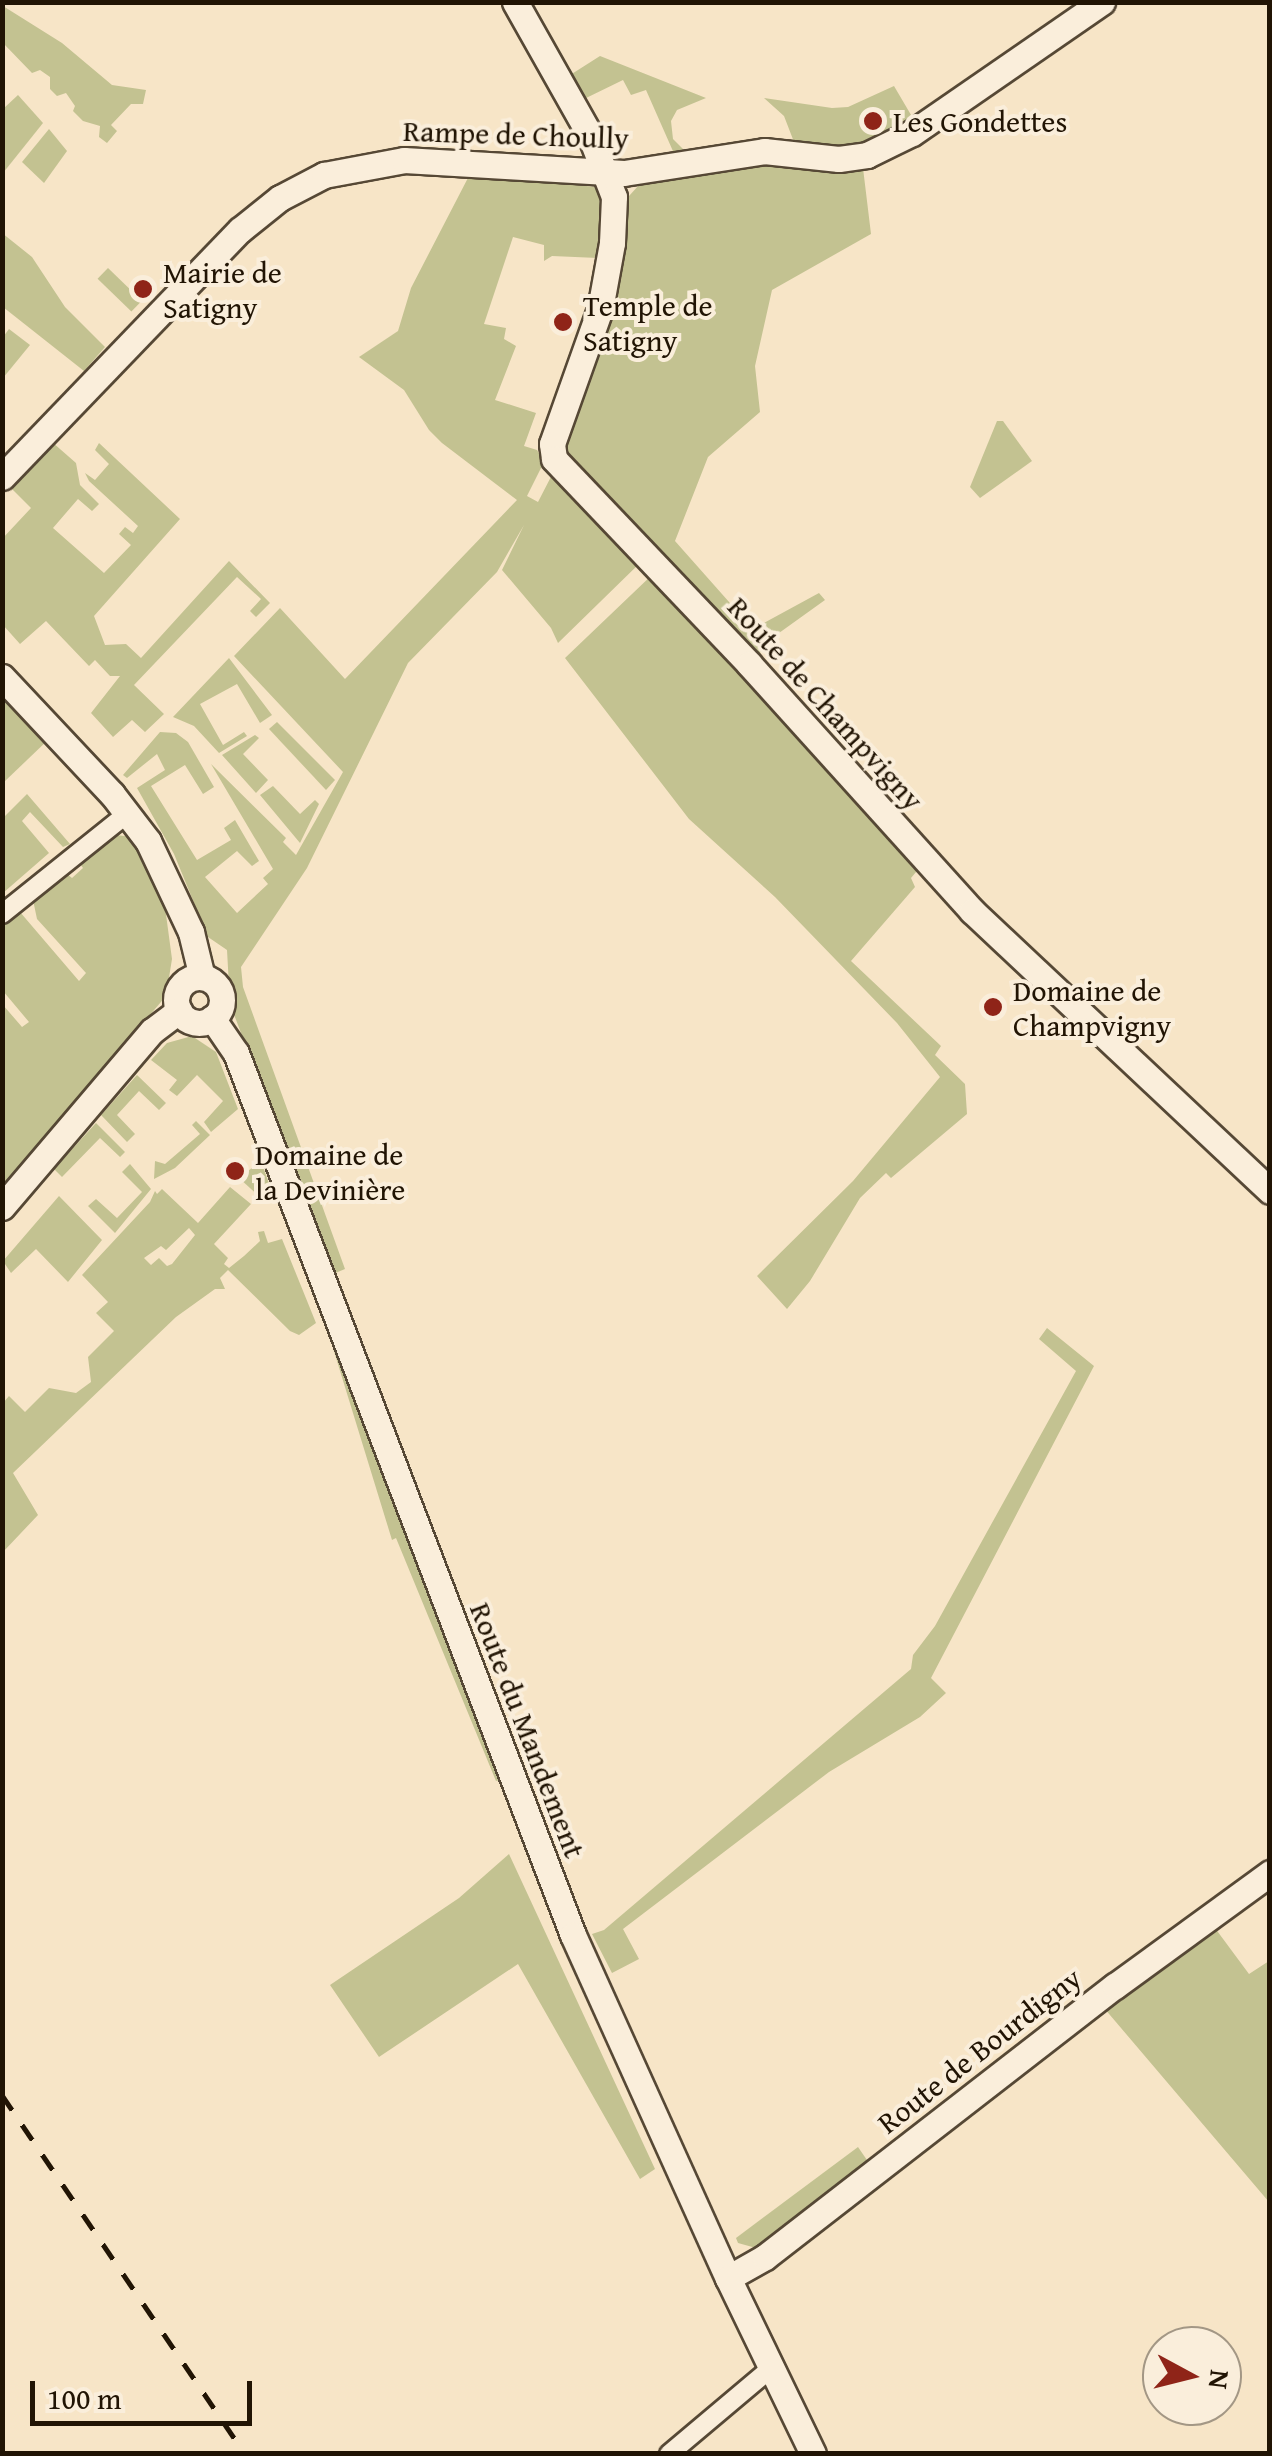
<!DOCTYPE html>
<meta charset="utf-8">
<style>
body{margin:0}
#map{position:relative;width:1272px;height:2456px;overflow:hidden;background:#f7e5c7;font-family:"Gentium Book Plus",serif}
div>[style]{position:absolute}
[style*='--x']{left:calc(var(--x)*1px);top:calc(var(--y)*1px);width:calc(var(--w)*1px);rotate:calc(var(--a)*1deg)}
.green>*{inset:0;background:#c3c291;transform-origin:0 0}
.roads{filter:drop-shadow(2px 0 #564835) drop-shadow(-2px 0 #564835) drop-shadow(0 2px #564835) drop-shadow(0 -2px #564835)}
.street>*{height:18px;margin:-9px;padding:0 9px;transform-origin:9px;border-radius:9px;background:#faeedb}
.secondary>*{height:25px;margin:-12.5px;padding:0 12.5px;transform-origin:12.5px;border-radius:12.5px;background:#faeedb}
.secondary>.ring{margin:-12.5px;padding:0;box-sizing:content-box;background:none;border:25px solid #faeedb;border-radius:50%}
.rail>*{height:5px;margin-top:-2.5px;transform-origin:0;background:repeating-linear-gradient(90deg,#211404 0 18px,transparent 0 36px)}
.dots>*{width:28px;height:28px;translate:-50% -50%;box-sizing:border-box;border:5px solid #faeedb;border-radius:50%}
span{translate:-50% -50%;white-space:nowrap;text-align:center;line-height:1.15;-webkit-text-stroke:8px #faeedb;paint-order:stroke}
.poi-label{font-size:30px;color:#211404}
.left{translate:0 -50%;text-align:left}
.street-label{font-size:30px;color:#211404}
.frame{position:absolute;inset:0;border:5px solid #211404;pointer-events:none}
.north{position:absolute;left:1142px;top:2326px;width:100px;height:100px;box-sizing:border-box;background:#faeedb;border:2px solid #a39785;border-radius:50%;rotate:97deg;font-size:28px;font-weight:700;line-height:40px;text-align:center;color:#211404}
.north::after{content:'';display:block;margin:auto;width:35px;height:45px;background:#8f2418;clip-path:polygon(50% 0,100% 100%,50% 72%,0 100%)}
.scale{position:absolute;left:30px;top:2381px;width:222px;height:45px;box-sizing:border-box;border:5px solid #211404;border-top:0;padding-left:12px;font-size:30px;line-height:35px;white-space:nowrap;color:#211404;-webkit-text-stroke:8px #faeedb;paint-order:stroke}
</style>
<div id="map">
<div class="green">
<div style="clip-path:polygon(3px 6px,62px 43px,112px 85px,146px 90px,143px 104px,131px 104px,111px 125px,117px 131px,107px 143px,99px 137px,100px 126px,83px 121px,73px 111px,75px 106px,66px 93px,57px 96px,50px 89px,50px 77px,40px 70px,32px 73px,3px 43px)"></div>
<div style="clip-path:polygon(600px 56px,706px 98px,677px 110px,671px 121px,673px 139px,689px 155px,676px 158px,646px 90px,631px 95px,623px 80px,582px 100px,567px 77px)"></div>
<div style="clip-path:polygon(894px 86px,914px 120px,887px 139px,843px 148px,794px 142px,784px 116px,764px 98px,832px 108px,848px 107px)"></div>
<div style="clip-path:polygon(18px 95px,43px 123px,3px 173px,3px 109px)"></div>
<div style="clip-path:polygon(49px 129px,67px 151px,44px 183px,22px 162px)"></div>
<div style="clip-path:polygon(764px 162px,863px 168px,871px 234px,772px 290px,755px 366px,760px 412px,708px 457px,675px 541px,753px 629px,819px 593px,825px 600px,779px 633px,756px 657px,562px 454px,609px 310px,629px 196px,639px 185px)"></div>
<div style="clip-path:polygon(470px 174px,596px 187px,604px 201px,598px 258px,552px 256px,544px 261px,544px 245px,513px 237px,484px 324px,506px 328px,504px 339px,516px 346px,495px 400px,536px 413px,524px 446px,537px 450px,544px 462px,527px 496px,538px 502px,555px 469px,642px 561px,558px 643px,551px 628px,502px 570px,524px 525px,497px 572px,408px 663px,307px 868px,241px 967px,243px 987px,345px 1269px,333px 1274px,230px 1004px,227px 950px,208px 937px,174px 854px,137px 788px,165px 770px,157px 754px,127px 778px,123px 775px,160px 732px,176px 733px,188px 742px,214px 787px,203px 794px,185px 765px,151px 786px,197px 860px,231px 840px,224px 828px,235px 820px,259px 861px,252px 866px,237px 851px,205px 877px,237px 913px,268px 884px,263px 878px,273px 869px,211px 764px,286px 838px,283px 842px,296px 855px,343px 772px,234px 656px,280px 608px,345px 679px,517px 500px,442px 443px,429px 430px,404px 390px,359px 357px,398px 331px,411px 288px)"></div>
<div style="clip-path:polygon(2px 233px,32px 257px,65px 307px,105px 347px,84px 371px,3px 307px)"></div>
<div style="left:108px;top:268px;width:47px;height:15px;rotate:44deg"></div>
<div style="clip-path:polygon(9px 329px,30px 345px,3px 378px,3px 337px)"></div>
<div style="clip-path:polygon(997px 421px,1003px 421px,1032px 461px,980px 498px,970px 487px)"></div>
<div style="clip-path:polygon(52px 442px,76px 463px,80px 485px,99px 504px,92px 511px,78px 499px,53px 528px,104px 573px,131px 545px,119px 534px,125px 527px,133px 533px,138px 526px,89px 481px,85px 473px,95px 480px,109px 464px,95px 450px,99px 443px,180px 519px,94px 616px,105px 645px,126px 644px,141px 658px,229px 561px,270px 603px,256px 617px,250px 611px,261px 599px,237px 577px,134px 685px,164px 714px,145px 732px,132px 720px,113px 737px,91px 713px,120px 676px,110px 676px,95px 660px,89px 666px,46px 621px,20px 644px,3px 625px,2px 539px,31px 508px,8px 485px)"></div>
<div style="clip-path:polygon(654px 573px,921px 866px,911px 878px,915px 887px,851px 961px,941px 1046px,935px 1055px,965px 1084px,967px 1114px,891px 1178px,886px 1173px,860px 1198px,810px 1281px,787px 1309px,757px 1276px,853px 1181px,940px 1077px,897px 1023px,775px 897px,689px 819px,565px 658px)"></div>
<div style="clip-path:polygon(229px 658px,272px 715px,260px 723px,237px 684px,200px 704px,223px 745px,244px 732px,247px 736px,219px 753px,194px 726px,173px 717px)"></div>
<div style="clip-path:polygon(3px 691px,50px 738px,3px 783px)"></div>
<div style="clip-path:polygon(277px 722px,335px 780px,326px 790px,269px 729px)"></div>
<div style="clip-path:polygon(255px 735px,259px 738px,243px 754px,268px 780px,256px 793px,222px 755px)"></div>
<div style="clip-path:polygon(273px 786px,300px 814px,315px 800px,319px 804px,300px 843px,260px 795px)"></div>
<div style="clip-path:polygon(27px 794px,70px 844px,63px 847px,30px 812px,22px 821px,49px 853px,3px 893px,3px 818px)"></div>
<div style="clip-path:polygon(116px 835px,132px 837px,165px 907px,172px 959px,166px 996px,3px 1188px,3px 1005px,22px 1027px,29px 1022px,3px 991px,3px 925px,20px 912px,79px 981px,86px 973px,37px 919px,33px 900px,67px 874px,72px 878px,83px 868px,80px 864px)"></div>
<div style="clip-path:polygon(192px 1036px,216px 1052px,238px 1109px,211px 1132px,204px 1122px,223px 1101px,197px 1075px,177px 1096px,169px 1090px,177px 1080px,151px 1060px,167px 1043px)"></div>
<div style="clip-path:polygon(137px 1075px,166px 1103px,159px 1110px,139px 1091px,117px 1115px,135px 1134px,127px 1142px,101px 1115px)"></div>
<div style="clip-path:polygon(196px 1121px,210px 1135px,175px 1168px,154px 1179px,155px 1161px,165px 1164px,200px 1134px,192px 1125px)"></div>
<div style="clip-path:polygon(96px 1123px,125px 1152px,120px 1157px,100px 1138px,62px 1177px,54px 1169px)"></div>
<div style="clip-path:polygon(261px 1161px,273px 1195px,262px 1199px,239px 1178px)"></div>
<div style="clip-path:polygon(130px 1164px,151px 1189px,115px 1233px,88px 1206px,96px 1199px,117px 1218px,142px 1192px,122px 1172px)"></div>
<div style="clip-path:polygon(evenodd,230px 1187px,251px 1204px,214px 1244px,228px 1258px,224px 1264px,229px 1268px,244px 1256px,260px 1241px,258px 1232px,264px 1231px,268px 1243px,282px 1239px,316px 1323px,299px 1335px,290px 1331px,228px 1270px,220px 1278px,225px 1289px,215px 1289px,176px 1317px,13px 1473px,38px 1515px,3px 1552px,3px 1403px,9px 1396px,25px 1412px,49px 1388px,76px 1393px,91px 1382px,88px 1357px,114px 1331px,96px 1313px,108px 1302px,82px 1275px,150px 1202px,155px 1191px,157px 1194px,162px 1189px,198px 1223px,230px 1187px,189px 1228px,195px 1235px,172px 1264px,167px 1266px,159px 1258px,151px 1265px,144px 1258px,161px 1246px,166px 1250px,189px 1228px)"></div>
<div style="clip-path:polygon(59px 1196px,102px 1240px,68px 1282px,36px 1249px,11px 1273px,3px 1261px)"></div>
<div style="clip-path:polygon(1047px 1328px,1094px 1366px,931px 1678px,946px 1693px,920px 1717px,829px 1772px,623px 1929px,639px 1959px,612px 1973px,592px 1934px,604px 1930px,911px 1669px,913px 1655px,935px 1626px,1076px 1371px,1039px 1339px)"></div>
<div style="clip-path:polygon(333px 1348px,337px 1348px,500px 1780px,496px 1781px,396px 1538px,392px 1540px)"></div>
<div style="clip-path:polygon(509px 1854px,655px 2169px,640px 2179px,518px 1964px,379px 2057px,330px 1985px,459px 1898px)"></div>
<div style="clip-path:polygon(1212px 1924px,1249px 1974px,1269px 1961px,1269px 2202px,1104px 2008px)"></div>
<div style="clip-path:polygon(858px 2147px,869px 2163px,756px 2248px,738px 2243px,736px 2238px)"></div>
</div>
<div class="roads">
<div class="street">
<div style="--x:2;--y:914;--w:161;--a:-38.7"></div>
<div style="--x:669;--y:2454;--w:133;--a:-40.1"></div>
</div>
<div class="secondary">
<div style="--x:515;--y:2;--w:153;--a:60.6"></div>
<div style="--x:590;--y:135;--w:66;--a:68.8"></div>
<div style="--x:614;--y:197;--w:46;--a:92.5"></div>
<div style="--x:612;--y:243;--w:67;--a:100.3"></div>
<div style="--x:600;--y:309;--w:143;--a:109.6"></div>
<div style="--x:552;--y:444;--w:15;--a:82"></div>
<div style="--x:554;--y:459;--w:283;--a:46.4"></div>
<div style="--x:749;--y:664;--w:333;--a:47.9"></div>
<div style="--x:972;--y:911;--w:409;--a:43.2"></div>
<div style="--x:2;--y:477;--w:343;--a:-46.1"></div>
<div style="--x:240;--y:230;--w:51;--a:-38.7"></div>
<div style="--x:280;--y:198;--w:50;--a:-27.6"></div>
<div style="--x:324;--y:175;--w:81;--a:-10.6"></div>
<div style="--x:404;--y:160;--w:220;--a:3.4"></div>
<div style="--x:624;--y:173;--w:142;--a:-8.9"></div>
<div style="--x:764;--y:151;--w:75;--a:6.1"></div>
<div style="--x:839;--y:159;--w:28;--a:-8"></div>
<div style="--x:867;--y:155;--w:50;--a:-26.1"></div>
<div style="--x:912;--y:133;--w:231;--a:-34.6"></div>
<div style="--x:2;--y:677;--w:161;--a:46.8"></div>
<div style="--x:112;--y:794;--w:59;--a:52.5"></div>
<div style="--x:148;--y:841;--w:101;--a:64.7"></div>
<div style="--x:191;--y:932;--w:46;--a:76.3"></div>
<div class="ring" style="left:176px;top:977px;width:21px;height:21px"></div>
<div style="--x:212;--y:1018;--w:42;--a:55.6"></div>
<div style="--x:236;--y:1053;--w:944;--a:69.09"></div>
<div style="--x:573;--y:1935;--w:376;--a:65.7"></div>
<div style="--x:728;--y:2278;--w:195;--a:64.2"></div>
<div style="--x:2;--y:1207;--w:231;--a:-49.6"></div>
<div style="--x:152;--y:1031;--w:34;--a:-37"></div>
<div style="--x:728;--y:2278;--w:43;--a:-29.6"></div>
<div style="--x:765;--y:2257;--w:443;--a:-37.8"></div>
<div style="--x:1115;--y:1986;--w:192;--a:-36.1"></div>
</div>
</div>
<div class="rail">
<div style="--x:2;--y:2095;--w:434;--a:55.9"></div>
</div>
<div class="dots">
<div style="left:873px;top:121px;background:#8f2418"></div>
<div style="left:143px;top:289px;background:#8f2418"></div>
<div style="left:563px;top:322px;background:#8f2418"></div>
<div style="left:993px;top:1007px;background:#8f2418"></div>
<div style="left:235px;top:1171px;background:#8f2418"></div>
</div>
<div class="poi-label">
<span class="left" style="left:893px;top:121px">Les Gondettes</span>
<span class="left" style="left:163px;top:289px">Mairie de<br>Satigny</span>
<span class="left" style="left:583px;top:322px">Temple de<br>Satigny</span>
<span class="left" style="left:1013px;top:1007px">Domaine de<br>Champvigny</span>
<span class="left" style="left:255px;top:1171px">Domaine de<br>la Devinière</span>
</div>
<div class="street-label">
<span style="left:516px;top:134px;rotate:2deg">Rampe de Choully</span>
<span style="left:826px;top:703px;rotate:48deg">Route de Champvigny</span>
<span style="left:528px;top:1730px;rotate:69deg">Route du Mandement</span>
<span style="left:979px;top:2050px;rotate:-38deg">Route de Bourdigny</span>
</div>
<div class="frame"></div>
<div class="north">N</div>
<div class="scale">100 m</div>
</div>
